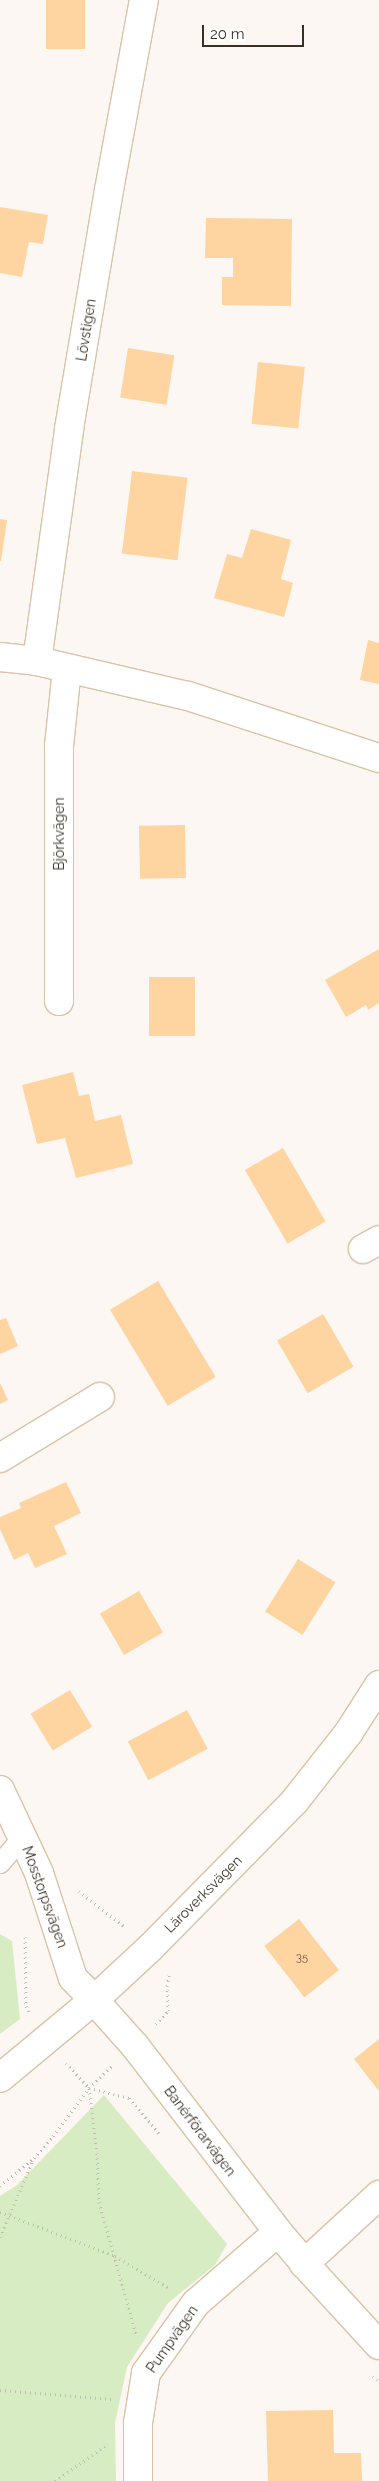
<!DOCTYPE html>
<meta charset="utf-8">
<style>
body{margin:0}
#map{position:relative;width:379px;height:2481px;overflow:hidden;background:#fcf7f2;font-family:Raleway,sans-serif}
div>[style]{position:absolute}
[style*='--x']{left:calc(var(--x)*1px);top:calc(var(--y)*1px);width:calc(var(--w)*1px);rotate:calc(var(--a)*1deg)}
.green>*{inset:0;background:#d8ecc4}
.building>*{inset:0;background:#fed4a0;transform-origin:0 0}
.path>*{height:3px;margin-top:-1.5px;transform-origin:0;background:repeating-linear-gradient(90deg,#c1bbb4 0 1px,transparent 0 5px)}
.roads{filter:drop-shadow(1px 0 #d9c2a7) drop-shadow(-1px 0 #d9c2a7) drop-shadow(0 1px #d9c2a7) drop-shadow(0 -1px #d9c2a7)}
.service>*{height:19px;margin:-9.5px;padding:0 9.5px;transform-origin:9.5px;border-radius:9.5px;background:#fff}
.minor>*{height:28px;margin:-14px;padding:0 14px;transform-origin:14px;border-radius:14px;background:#fff}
.tertiary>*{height:28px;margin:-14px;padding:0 14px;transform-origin:14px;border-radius:14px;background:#fff}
span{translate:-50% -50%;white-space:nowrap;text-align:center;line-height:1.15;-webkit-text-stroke:4.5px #fff;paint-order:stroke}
.number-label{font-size:11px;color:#6a5944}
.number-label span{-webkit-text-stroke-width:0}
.street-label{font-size:14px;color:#383025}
.scale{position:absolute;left:202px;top:25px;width:102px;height:22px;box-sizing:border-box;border:2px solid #383025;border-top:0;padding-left:6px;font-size:15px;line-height:18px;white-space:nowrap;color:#383025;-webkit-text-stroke:4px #fff;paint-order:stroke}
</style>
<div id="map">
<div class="green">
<div style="clip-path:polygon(0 1934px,12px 1941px,20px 2019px,0 2034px)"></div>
<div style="clip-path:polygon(104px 2095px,227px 2244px,215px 2265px,168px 2303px,127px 2367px,115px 2423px,116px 2481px,0 2481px,0 2196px,17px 2185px)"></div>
</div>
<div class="building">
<div style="left:46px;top:0;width:39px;height:49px"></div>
<div style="clip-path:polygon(0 207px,48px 215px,43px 244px,29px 242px,22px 277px,0 273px)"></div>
<div style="clip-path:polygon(206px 218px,292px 219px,291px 306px,222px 305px,222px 277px,233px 277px,233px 258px,205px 258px)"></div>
<div style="left:128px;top:348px;width:47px;height:50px;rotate:9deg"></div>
<div style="left:258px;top:362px;width:47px;height:62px;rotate:6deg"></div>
<div style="left:132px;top:471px;width:56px;height:83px;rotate:7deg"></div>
<div style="clip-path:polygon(0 519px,7px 520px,1px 561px,0 561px)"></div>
<div style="clip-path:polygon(251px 529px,291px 540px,281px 579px,293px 583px,284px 617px,214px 598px,227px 554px,242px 558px)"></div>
<div style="clip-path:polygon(368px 640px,379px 643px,379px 684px,360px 680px)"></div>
<div style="left:185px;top:825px;width:53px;height:46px;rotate:89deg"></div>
<div style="clip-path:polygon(379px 949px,379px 1003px,368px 1010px,366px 1005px,346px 1017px,325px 980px)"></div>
<div style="left:149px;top:977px;width:46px;height:59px"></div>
<div style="clip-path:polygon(73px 1072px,79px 1096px,89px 1094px,95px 1121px,121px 1115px,133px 1164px,76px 1178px,65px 1138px,37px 1144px,22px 1085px)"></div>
<div style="left:283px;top:1148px;width:85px;height:44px;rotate:60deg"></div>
<div style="left:158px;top:1281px;width:112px;height:56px;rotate:59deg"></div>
<div style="left:323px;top:1314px;width:61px;height:53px;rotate:60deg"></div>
<div style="clip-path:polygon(6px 1318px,18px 1346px,0 1354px,0 1320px)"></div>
<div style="clip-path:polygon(0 1383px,8px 1400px,0 1404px)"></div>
<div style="clip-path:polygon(66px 1482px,81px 1513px,54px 1526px,67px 1554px,35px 1568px,28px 1553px,14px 1560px,0 1529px,0 1517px,21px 1508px,19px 1503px)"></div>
<div style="left:298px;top:1559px;width:44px;height:62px;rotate:32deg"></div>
<div style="left:139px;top:1591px;width:48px;height:45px;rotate:60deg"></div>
<div style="left:70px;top:1690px;width:43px;height:46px;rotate:59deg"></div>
<div style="left:187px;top:1710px;width:44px;height:67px;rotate:62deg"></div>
<div style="left:299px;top:1919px;width:65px;height:44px;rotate:52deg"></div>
<div style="clip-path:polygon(379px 2039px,379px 2091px,354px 2059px)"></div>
<div style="clip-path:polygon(333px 2410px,334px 2453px,361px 2453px,362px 2481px,268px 2481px,266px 2411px)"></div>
</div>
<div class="path">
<div style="--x:79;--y:1891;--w:58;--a:38"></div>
<div style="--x:25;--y:1937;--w:69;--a:89.2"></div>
<div style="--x:26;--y:2006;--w:8;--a:67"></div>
<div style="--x:156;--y:2024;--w:18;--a:-47"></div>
<div style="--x:168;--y:2011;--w:25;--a:-92"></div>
<div style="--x:167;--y:1986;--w:11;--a:-80"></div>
<div style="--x:66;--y:2063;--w:34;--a:47"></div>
<div style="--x:89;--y:2088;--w:41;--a:14"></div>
<div style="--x:129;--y:2098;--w:46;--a:49.4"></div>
<div style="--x:89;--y:2088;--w:65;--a:83"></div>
<div style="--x:97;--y:2153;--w:49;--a:87.7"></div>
<div style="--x:99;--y:2202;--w:137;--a:74.3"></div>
<div style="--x:0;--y:2186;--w:44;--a:-39.5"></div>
<div style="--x:34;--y:2158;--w:29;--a:-49"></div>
<div style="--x:53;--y:2136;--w:60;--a:-53.1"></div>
<div style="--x:89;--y:2088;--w:32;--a:-44"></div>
<div style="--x:0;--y:2212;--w:123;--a:20.9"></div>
<div style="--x:115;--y:2256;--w:63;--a:30.7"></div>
<div style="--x:0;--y:2237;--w:84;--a:-66.8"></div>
<div style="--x:373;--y:2376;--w:8;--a:45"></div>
<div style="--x:0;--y:2390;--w:112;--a:4.6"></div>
<div style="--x:55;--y:2481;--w:61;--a:-35"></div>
</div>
<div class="roads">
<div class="service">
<div style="--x:0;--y:1863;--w:35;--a:-50"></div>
</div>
<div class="minor">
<div style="--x:0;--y:657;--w:37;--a:6"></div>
<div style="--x:37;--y:661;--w:155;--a:13.1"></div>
<div style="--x:188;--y:696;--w:201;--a:18"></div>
<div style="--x:37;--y:661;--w:234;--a:-82.1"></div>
<div style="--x:69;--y:429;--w:242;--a:-80.5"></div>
<div style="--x:109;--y:190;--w:193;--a:-79.6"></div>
<div style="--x:59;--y:1001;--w:255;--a:-90"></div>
<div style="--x:59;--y:746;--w:78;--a:-84.1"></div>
<div style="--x:363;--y:1249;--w:18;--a:-29"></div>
<div style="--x:0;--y:1458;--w:117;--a:-31.4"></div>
<div style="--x:0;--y:1790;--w:92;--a:64.8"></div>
<div style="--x:39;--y:1873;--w:110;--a:72.1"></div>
<div style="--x:73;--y:1978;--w:30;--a:46"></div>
<div style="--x:0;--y:2078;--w:122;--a:-39.7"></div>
<div style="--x:94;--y:2000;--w:78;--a:-42.9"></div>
<div style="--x:151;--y:1947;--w:204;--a:-45.4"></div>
<div style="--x:294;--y:1802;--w:89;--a:-51.8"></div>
<div style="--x:349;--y:1732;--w:56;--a:-57.4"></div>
<div style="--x:304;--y:2264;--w:102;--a:-42.6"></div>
<div style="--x:138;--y:2481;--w:58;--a:-90"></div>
<div style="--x:138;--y:2423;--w:51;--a:-80.9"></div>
<div style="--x:146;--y:2373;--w:86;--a:-54.5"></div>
<div style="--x:196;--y:2303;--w:108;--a:-40.9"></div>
</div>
<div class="tertiary">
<div style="--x:94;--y:2000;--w:62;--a:48.3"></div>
<div style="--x:135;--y:2046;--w:235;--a:52.4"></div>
<div style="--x:278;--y:2232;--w:52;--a:49.6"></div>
<div style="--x:312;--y:2272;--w:99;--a:47.5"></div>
</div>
</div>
<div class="number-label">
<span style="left:302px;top:1958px">35</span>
</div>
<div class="street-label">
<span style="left:86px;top:330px;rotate:-81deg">Lövstigen</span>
<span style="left:59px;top:834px;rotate:-90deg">Björkvägen</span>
<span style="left:203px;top:1894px;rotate:-45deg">Läroverksvägen</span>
<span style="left:45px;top:1897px;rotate:70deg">Mosstorpsvägen</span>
<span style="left:200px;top:2131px;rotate:53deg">Banérförarvägen</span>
<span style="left:172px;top:2339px;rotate:-55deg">Pumpvägen</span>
</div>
<div class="scale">20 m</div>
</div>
